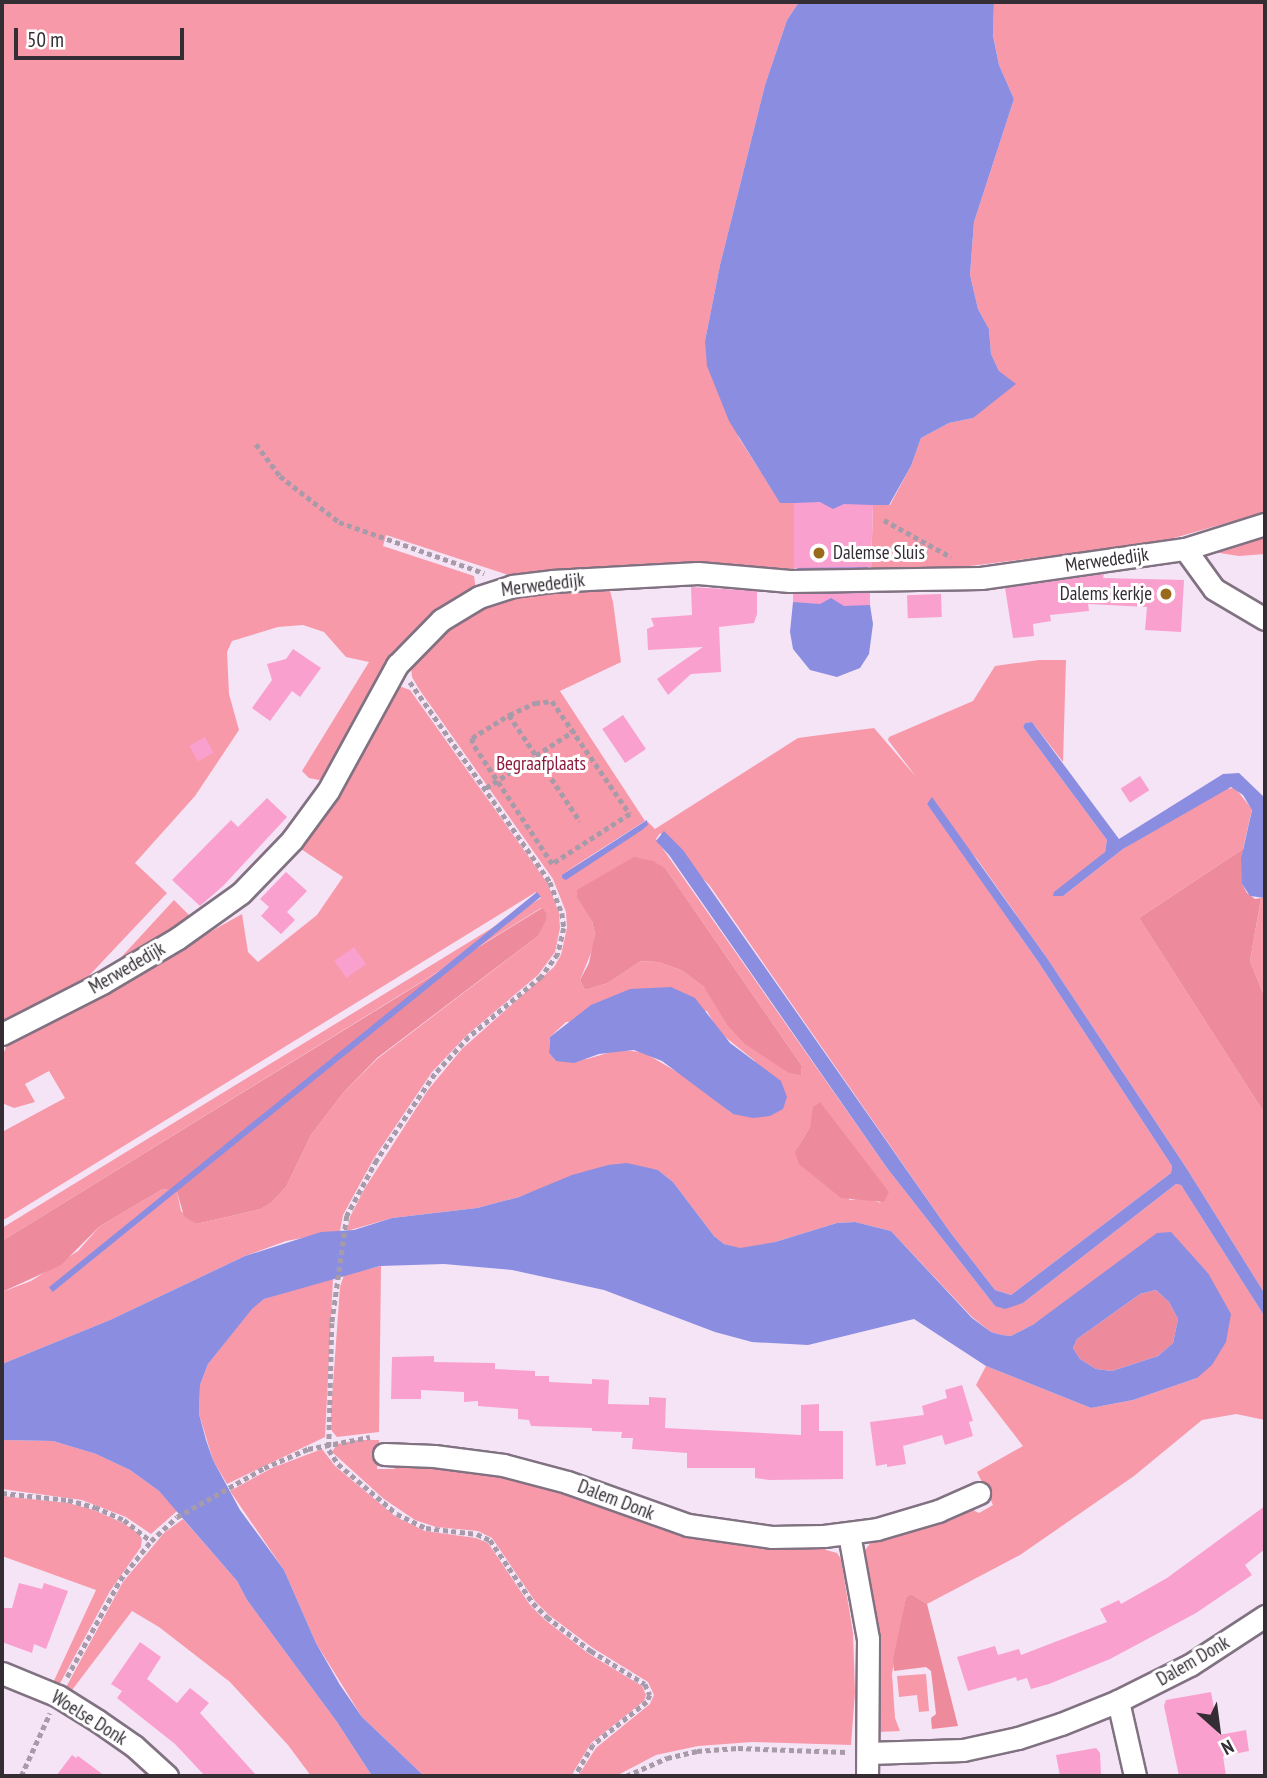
<!DOCTYPE html>
<style>
body{margin:0}
#map{position:relative;width:1267px;height:1778px;overflow:hidden;background:#f5e3f6;font-family:"PT Sans Narrow",sans-serif}
div>[style]{position:absolute}
[style*='--x']{left:calc(var(--x)*1px);top:calc(var(--y)*1px);width:calc(var(--w)*1px);rotate:calc(var(--a)*1deg)}
.green>*{inset:0;background:#f799a9}
.forest>*{inset:0;background:#ed8b9d}
.water>*{inset:0;background:#8b8ee0;transform-origin:0 0}
.building>*{inset:0;background:#f9a0cf;transform-origin:0 0}
.path>*{height:4.5px;margin-top:-2.25px;transform-origin:0;background:repeating-linear-gradient(90deg,#a89ba9 0 5px,transparent 0 8.5px)}
.roads{filter:drop-shadow(2px 0 #817282) drop-shadow(-2px 0 #817282) drop-shadow(0 2px #817282) drop-shadow(0 -2px #817282)}
.street>*{height:21px;margin:-10.5px;padding:0 10.5px;transform-origin:10.5px;border-radius:10.5px;background:#fff}
.dots>*{width:19px;height:19px;translate:-50% -50%;box-sizing:border-box;border:4px solid #fff;border-radius:50%}
span{translate:-50% -50%;white-space:nowrap;text-align:center;line-height:1.15;-webkit-text-stroke:6px #fff;paint-order:stroke}
.poi-label{font-size:19px;color:#342d34}
.left{translate:0 -50%;text-align:left}
.right{translate:-100% -50%;text-align:right}
.street-label{font-size:19px;color:#342d34}
.park-label{font-size:19px;color:#8d1a3e}
.frame{position:absolute;inset:0;border:4px solid #342d34;pointer-events:none}
.north{position:absolute;left:1183px;top:1694px;width:70px;height:70px;-webkit-text-stroke:5px #fff;paint-order:stroke;rotate:152deg;font-size:19px;font-weight:700;line-height:28px;text-align:center;color:#342d34}
.north::after{content:'';display:block;margin:auto;width:24px;height:32px;background:#342d34;clip-path:polygon(50% 0,100% 100%,50% 72%,0 100%)}
.scale{position:absolute;left:14px;top:28px;width:170px;height:32px;box-sizing:border-box;border:4px solid #342d34;border-top:0;padding-left:9px;font-size:21px;line-height:24px;white-space:nowrap;color:#342d34;-webkit-text-stroke:5px #fff;paint-order:stroke}
</style>
<div id="map">
<div class="green">
<div style="clip-path:polygon(2px 2px,799px 2px,787px 20px,765px 85px,720px 265px,705px 341px,739px 438px,780px 502px,794px 503px,794px 569px,698px 565px,518px 578px,386px 535px,383px 546px,474px 576px,476px 590px,437px 613px,326px 776px,319px 780px,309px 778px,302px 771px,369px 662px,346px 657px,324px 632px,303px 625px,278px 627px,232px 641px,227px 652px,229px 694px,239px 730px,195px 796px,135px 863px,167px 893px,84px 981px,2px 1024px)"></div>
<div style="clip-path:polygon(994px 2px,1265px 2px,1265px 512px,1160px 542px,914px 573px,871px 572px,873px 505px,890px 505px,911px 466px,921px 438px,949px 423px,973px 418px,999px 371px,991px 354px,989px 329px,978px 309px,970px 275px,974px 222px,1014px 99px,999px 65px,993px 34px)"></div>
<div style="clip-path:polygon(1265px 528px,1265px 554px,1239px 556px,1207px 551px)"></div>
<div style="clip-path:polygon(evenodd,600px 585px,610px 591px,613px 602px,621px 662px,560px 691px,645px 821px,562px 874px,648px 822px,655px 829px,798px 738px,874px 728px,917px 778px,888px 740px,889px 737px,973px 701px,995px 666px,1039px 660px,1066px 660px,1063px 762px,1032px 722px,1025px 723px,1023px 727px,1107px 840px,1105px 852px,1063px 896px,1123px 849px,1223px 789px,1235px 788px,1252px 809px,1243px 849px,1139px 918px,1265px 1114px,1265px 1294px,1187px 1169px,1047px 958px,977px 859px,926px 802px,1039px 963px,1172px 1166px,1171px 1173px,1011px 1295px,995px 1290px,950px 1232px,710px 886px,660px 833px,656px 839px,887px 1168px,995px 1306px,1023px 1303px,1176px 1184px,1181px 1185px,1265px 1317px,1265px 1420px,1236px 1414px,1202px 1420px,1134px 1476px,1020px 1555px,927px 1604px,911px 1594px,906px 1597px,892px 1674px,895px 1718px,900px 1731px,877px 1732px,878px 1654px,865px 1550px,873px 1540px,969px 1508px,979px 1513px,993px 1505px,977px 1472px,1023px 1446px,976px 1385px,986px 1366px,1091px 1408px,1133px 1400px,1197px 1378px,1208px 1273px,1171px 1233px,1034px 1324px,1011px 1336px,1002px 1335px,991px 1332px,972px 1317px,891px 1231px,855px 1222px,837px 1223px,775px 1242px,741px 1249px,724px 1244px,714px 1236px,673px 1182px,658px 1170px,608px 1165px,519px 1197px,477px 1208px,392px 1218px,347px 1231px,350px 1217px,365px 1188px,428px 1090px,462px 1049px,554px 967px,561px 955px,567px 928px,566px 912px,553px 879px,419px 689px,412px 677px,411px 665px,458px 618px,504px 598px,600px 585px,666px 869px,802px 1066px,801px 1075px,704px 987px,681px 970px,658px 962px,641px 961px,608px 983px,585px 990px,580px 980px,593px 948px,595px 934px,592px 921px,666px 869px,600px 585px,707px 1011px,719px 1032px,755px 1061px,733px 1114px,684px 1076px,643px 1052px,618px 1050px,587px 1059px,556px 1061px,549px 1053px,550px 1037px,566px 1022px,707px 1011px,600px 585px,810px 1127px,881px 1203px,865px 1198px,850px 1200px,798px 1147px,810px 1127px)"></div>
<div style="clip-path:polygon(399px 686px,410px 690px,548px 884px,559px 913px,560px 928px,555px 952px,538px 975px,467px 1035px,432px 1072px,374px 1158px,343px 1215px,340px 1231px,286px 1241px,245px 1256px,110px 1320px,2px 1364px,2px 1292px,31px 1281px,78px 1251px,100px 1226px,163px 1189px,177px 1192px,181px 1211px,196px 1224px,261px 1209px,271px 1203px,286px 1187px,311px 1135px,343px 1093px,377px 1059px,538px 936px,547px 913px,541px 908px,2px 1241px,2px 1228px,541px 898px,536px 892px,2px 1221px,2px 1132px,65px 1098px,49px 1071px,25px 1084px,35px 1102px,14px 1108px,2px 1103px,2px 1057px,6px 1047px,14px 1038px,71px 1010px,242px 914px,248px 952px,258px 962px,317px 915px,343px 877px,301px 849px)"></div>
<div style="clip-path:polygon(1261px 898px,1265px 898px,1265px 998px,1250px 961px)"></div>
<div style="clip-path:polygon(174px 900px,193px 919px,114px 965px)"></div>
<div style="clip-path:polygon(381px 1266px,379px 1432px,337px 1437px,332px 1431px,331px 1412px,340px 1287px,344px 1275px)"></div>
<div style="clip-path:polygon(333px 1278px,325px 1437px,227px 1484px,213px 1460px,199px 1414px,200px 1385px,208px 1364px,252px 1308px,264px 1299px)"></div>
<div style="clip-path:polygon(2px 1440px,53px 1441px,96px 1454px,130px 1470px,159px 1491px,177px 1511px,151px 1534px,126px 1517px,82px 1500px,2px 1489px)"></div>
<div style="clip-path:polygon(358px 1440px,379px 1440px,377px 1469px,394px 1469px,401px 1462px,467px 1468px,532px 1481px,686px 1533px,825px 1545px,826px 1550px,837px 1553px,841px 1559px,853px 1633px,855px 1692px,851px 1745px,752px 1742px,698px 1746px,656px 1755px,616px 1776px,578px 1776px,596px 1748px,650px 1704px,654px 1695px,648px 1682px,593px 1648px,549px 1615px,535px 1601px,492px 1538px,478px 1531px,436px 1527px,415px 1520px,384px 1499px,332px 1452px,337px 1444px)"></div>
<div style="clip-path:polygon(322px 1449px,335px 1466px,396px 1517px,425px 1531px,476px 1538px,488px 1543px,530px 1605px,545px 1620px,589px 1654px,642px 1686px,646px 1695px,644px 1701px,591px 1743px,571px 1776px,424px 1776px,362px 1717px,316px 1643px,284px 1570px,230px 1491px,272px 1468px)"></div>
<div style="clip-path:polygon(2px 1496px,68px 1503px,94px 1510px,123px 1523px,138px 1533px,142px 1539px,141px 1547px,110px 1591px,58px 1687px,52px 1685px,96px 1590px,2px 1556px)"></div>
<div style="clip-path:polygon(183px 1519px,237px 1581px,247px 1600px,337px 1722px,372px 1776px,311px 1776px,288px 1745px,230px 1682px,159px 1627px,132px 1611px,69px 1694px,64px 1691px,123px 1582px,164px 1533px)"></div>
<div style="clip-path:polygon(926px 1674px,929px 1711px,919px 1712px,917px 1695px,899px 1697px,897px 1676px)"></div>
</div>
<div class="forest">
<div style="clip-path:polygon(1243px 849px,1242px 884px,1247px 893px,1255px 899px,1261px 898px,1250px 961px,1265px 998px,1265px 1114px,1139px 918px)"></div>
<div style="clip-path:polygon(634px 857px,653px 861px,666px 869px,802px 1066px,801px 1075px,789px 1073px,745px 1044px,728px 1026px,704px 987px,681px 970px,658px 962px,641px 961px,608px 983px,585px 990px,580px 980px,589px 963px,595px 934px,592px 921px,577px 897px,577px 890px)"></div>
<div style="clip-path:polygon(542px 908px,547px 913px,546px 920px,538px 936px,377px 1058px,343px 1093px,311px 1135px,286px 1187px,271px 1203px,261px 1209px,196px 1224px,184px 1216px,177px 1192px,163px 1189px,100px 1226px,61px 1265px,2px 1292px,2px 1241px)"></div>
<div style="clip-path:polygon(820px 1102px,889px 1192px,884px 1202px,841px 1198px,799px 1164px,795px 1152px,810px 1127px,813px 1107px)"></div>
<div style="clip-path:polygon(1156px 1290px,1169px 1302px,1178px 1319px,1173px 1343px,1158px 1356px,1112px 1371px,1096px 1369px,1080px 1359px,1073px 1348px,1077px 1339px,1140px 1294px)"></div>
<div style="clip-path:polygon(911px 1594px,927px 1604px,958px 1726px,932px 1729px,931px 1718px,936px 1714px,931px 1671px,926px 1667px,894px 1671px,893px 1660px,906px 1597px)"></div>
</div>
<div class="water">
<div style="clip-path:polygon(799px 2px,994px 2px,993px 35px,999px 65px,1014px 99px,974px 222px,970px 275px,978px 309px,989px 329px,991px 354px,999px 371px,1016px 384px,973px 418px,949px 423px,921px 438px,911px 466px,889px 505px,869px 505px,867px 605px,870px 605px,873px 624px,869px 654px,860px 668px,837px 677px,810px 670px,793px 649px,790px 632px,793px 602px,797px 602px,798px 503px,780px 503px,729px 421px,707px 366px,705px 341px,720px 265px,765px 85px,787px 20px)"></div>
<div style="clip-path:polygon(1032px 722px,1119px 839px,1223px 774px,1239px 773px,1265px 798px,1265px 898px,1250px 896px,1242px 884px,1241px 859px,1252px 810px,1243px 795px,1231px 787px,1123px 849px,1063px 896px,1053px 896px,1054px 892px,1105px 852px,1107px 840px,1023px 727px,1025px 723px)"></div>
<div style="clip-path:polygon(932px 797px,1047px 958px,1187px 1169px,1265px 1294px,1265px 1317px,1181px 1185px,1176px 1184px,1023px 1303px,1005px 1309px,995px 1306px,887px 1168px,669px 855px,656px 841px,664px 831px,683px 850px,950px 1232px,995px 1290px,1011px 1295px,1171px 1173px,1172px 1166px,1039px 963px,927px 804px)"></div>
<div style="clip-path:polygon(647px 820px,648px 825px,642px 830px,566px 880px,562px 878px,562px 875px)"></div>
<div style="left:537px;top:892px;width:6px;height:628px;rotate:51deg"></div>
<div style="clip-path:polygon(671px 987px,695px 998px,730px 1043px,781px 1081px,787px 1097px,783px 1109px,770px 1116px,753px 1118px,733px 1114px,662px 1061px,634px 1050px,599px 1054px,574px 1063px,556px 1061px,549px 1053px,550px 1037px,591px 1005px,630px 989px)"></div>
<div style="clip-path:polygon(evenodd,627px 1163px,658px 1170px,673px 1182px,714px 1236px,724px 1244px,740px 1248px,775px 1242px,837px 1223px,855px 1222px,891px 1231px,972px 1318px,991px 1332px,1002px 1335px,1011px 1336px,1034px 1324px,1157px 1233px,1171px 1232px,1208px 1273px,1231px 1314px,1226px 1342px,1212px 1365px,1197px 1378px,1133px 1400px,1091px 1408px,986px 1366px,914px 1319px,808px 1345px,752px 1342px,715px 1332px,604px 1290px,512px 1270px,444px 1264px,380px 1266px,264px 1299px,252px 1309px,208px 1364px,200px 1385px,199px 1414px,206px 1440px,213px 1460px,240px 1510px,284px 1570px,316px 1643px,340px 1685px,362px 1717px,424px 1776px,372px 1776px,337px 1722px,247px 1600px,237px 1581px,159px 1491px,130px 1470px,96px 1454px,53px 1441px,2px 1440px,2px 1364px,110px 1320px,245px 1256px,321px 1232px,354px 1230px,392px 1218px,477px 1208px,519px 1197px,572px 1175px,608px 1165px,627px 1163px,1156px 1290px,1169px 1302px,1178px 1319px,1173px 1343px,1158px 1356px,1112px 1371px,1096px 1369px,1080px 1359px,1073px 1348px,1077px 1339px,1140px 1294px,1156px 1290px)"></div>
</div>
<div class="building">
<div style="clip-path:polygon(820px 502px,833px 509px,844px 504px,873px 505px,871px 567px,794px 568px,794px 503px)"></div>
<div style="clip-path:polygon(1104px 574px,1103px 578px,1184px 580px,1181px 632px,1145px 630px,1147px 607px,1088px 604px,1089px 611px,1050px 615px,1051px 621px,1033px 624px,1034px 636px,1013px 638px,1005px 588px)"></div>
<div style="clip-path:polygon(691px 587px,757px 591px,757px 614px,754px 623px,719px 627px,721px 672px,691px 674px,668px 695px,657px 679px,703px 647px,648px 650px,647px 629px,654px 626px,651px 618px,692px 615px)"></div>
<div style="clip-path:polygon(870px 593px,870px 605px,844px 606px,831px 598px,820px 604px,793px 602px,793px 594px)"></div>
<div style="left:941px;top:594px;width:23px;height:34px;rotate:88deg"></div>
<div style="clip-path:polygon(293px 649px,321px 668px,300px 697px,292px 691px,270px 721px,252px 708px,272px 680px,267px 664px,286px 659px)"></div>
<div style="left:623px;top:715px;width:41px;height:25px;rotate:56deg"></div>
<div style="left:205px;top:737px;width:18px;height:18px;rotate:61deg"></div>
<div style="left:1140px;top:776px;width:17px;height:23px;rotate:57deg"></div>
<div style="clip-path:polygon(267px 798px,287px 817px,223px 886px,200px 906px,172px 880px,231px 820px,238px 827px)"></div>
<div style="clip-path:polygon(286px 872px,307px 891px,287px 912px,295px 920px,281px 934px,261px 916px,269px 907px,260px 899px)"></div>
<div style="left:354px;top:947px;width:21px;height:24px;rotate:55deg"></div>
<div style="clip-path:polygon(434px 1356px,434px 1362px,495px 1363px,495px 1369px,535px 1371px,535px 1376px,549px 1376px,549px 1382px,592px 1384px,592px 1379px,609px 1380px,608px 1404px,649px 1405px,649px 1397px,666px 1398px,665px 1428px,801px 1435px,801px 1405px,819px 1404px,819px 1431px,843px 1431px,843px 1479px,769px 1480px,755px 1478px,755px 1468px,687px 1468px,687px 1453px,632px 1449px,633px 1438px,621px 1438px,622px 1432px,592px 1431px,592px 1428px,531px 1426px,529px 1420px,518px 1419px,518px 1409px,478px 1406px,478px 1401px,464px 1402px,464px 1392px,421px 1390px,421px 1399px,391px 1399px,392px 1357px)"></div>
<div style="clip-path:polygon(962px 1385px,973px 1421px,969px 1422px,973px 1436px,945px 1445px,942px 1435px,903px 1446px,906px 1464px,887px 1467px,887px 1464px,876px 1466px,870px 1422px,924px 1415px,922px 1406px,947px 1398px,945px 1390px)"></div>
<div style="clip-path:polygon(1265px 1506px,1265px 1549px,1245px 1565px,1252px 1575px,1196px 1613px,1110px 1659px,1049px 1684px,1031px 1689px,1027px 1678px,1017px 1681px,1016px 1677px,968px 1691px,957px 1657px,995px 1646px,998px 1655px,1019px 1649px,1021px 1655px,1107px 1622px,1100px 1609px,1119px 1600px,1121px 1604px,1167px 1578px)"></div>
<div style="clip-path:polygon(19px 1583px,42px 1589px,44px 1583px,68px 1591px,46px 1649px,34px 1644px,32px 1653px,2px 1642px,2px 1608px,12px 1608px)"></div>
<div style="clip-path:polygon(140px 1642px,161px 1657px,147px 1679px,177px 1703px,190px 1688px,209px 1703px,200px 1713px,257px 1776px,205px 1776px,175px 1744px,117px 1698px,122px 1691px,111px 1684px)"></div>
<div style="clip-path:polygon(1211px 1692px,1219px 1735px,1246px 1730px,1249px 1751px,1223px 1756px,1226px 1776px,1179px 1776px,1164px 1706px,1166px 1700px)"></div>
<div style="clip-path:polygon(1096px 1748px,1100px 1753px,1101px 1776px,1060px 1776px,1056px 1755px)"></div>
<div style="clip-path:polygon(72px 1755px,76px 1758px,78px 1756px,105px 1776px,56px 1776px)"></div>
</div>
<div class="path">
<div style="--x:256;--y:444;--w:40;--a:53"></div>
<div style="--x:280;--y:476;--w:75;--a:37.9"></div>
<div style="--x:339;--y:522;--w:154;--a:19.4"></div>
<div style="--x:884;--y:520;--w:77;--a:28.9"></div>
<div style="--x:410;--y:682;--w:244;--a:55"></div>
<div style="--x:550;--y:882;--w:33;--a:69"></div>
<div style="--x:562;--y:913;--w:15;--a:82"></div>
<div style="--x:564;--y:928;--w:27;--a:103"></div>
<div style="--x:558;--y:954;--w:29;--a:126"></div>
<div style="--x:541;--y:977;--w:94;--a:140.2"></div>
<div style="--x:469;--y:1037;--w:50;--a:132.6"></div>
<div style="--x:435;--y:1074;--w:104;--a:124"></div>
<div style="--x:377;--y:1160;--w:64;--a:118.2"></div>
<div style="--x:347;--y:1216;--w:108;--a:98"></div>
<div style="--x:332;--y:1323;--w:127;--a:91.4"></div>
<div style="--x:329;--y:1450;--w:17;--a:57"></div>
<div style="--x:338;--y:1464;--w:77;--a:40.3"></div>
<div style="--x:397;--y:1514;--w:32;--a:26"></div>
<div style="--x:426;--y:1528;--w:51;--a:6.7"></div>
<div style="--x:477;--y:1534;--w:14;--a:25"></div>
<div style="--x:490;--y:1540;--w:76;--a:55.7"></div>
<div style="--x:533;--y:1603;--w:20;--a:45"></div>
<div style="--x:547;--y:1617;--w:56;--a:37.7"></div>
<div style="--x:591;--y:1651;--w:63;--a:31.4"></div>
<div style="--x:645;--y:1684;--w:12;--a:66"></div>
<div style="--x:650;--y:1695;--w:8;--a:113"></div>
<div style="--x:647;--y:1702;--w:69;--a:141.5"></div>
<div style="--x:593;--y:1745;--w:36;--a:120"></div>
<div style="--x:552;--y:701;--w:137;--a:55.4"></div>
<div style="--x:630;--y:814;--w:93;--a:147.3"></div>
<div style="--x:552;--y:864;--w:145;--a:-123.5"></div>
<div style="--x:472;--y:743;--w:5;--a:-90"></div>
<div style="--x:472;--y:738;--w:44;--a:-31.9"></div>
<div style="--x:509;--y:715;--w:29;--a:-25"></div>
<div style="--x:535;--y:703;--w:17;--a:-7"></div>
<div style="--x:509;--y:715;--w:128;--a:56.2"></div>
<div style="--x:486;--y:788;--w:106;--a:-33.1"></div>
<div style="--x:2;--y:1493;--w:66;--a:6.1"></div>
<div style="--x:68;--y:1500;--w:28;--a:15"></div>
<div style="--x:95;--y:1507;--w:32;--a:24"></div>
<div style="--x:124;--y:1520;--w:34;--a:38"></div>
<div style="--x:67;--y:1677;--w:111;--a:-61.3"></div>
<div style="--x:120;--y:1580;--w:50;--a:-51.5"></div>
<div style="--x:151;--y:1541;--w:35;--a:-43"></div>
<div style="--x:177;--y:1517;--w:100;--a:-29.4"></div>
<div style="--x:264;--y:1468;--w:48;--a:-23.4"></div>
<div style="--x:308;--y:1449;--w:63;--a:-11"></div>
<div style="--x:21;--y:1776;--w:69;--a:-65.3"></div>
<div style="--x:626;--y:1776;--w:45;--a:-23.7"></div>
<div style="--x:667;--y:1758;--w:31;--a:-13"></div>
<div style="--x:697;--y:1751;--w:41;--a:-4.2"></div>
<div style="--x:738;--y:1748;--w:108;--a:2.1"></div>
</div>
<div class="roads">
<div class="street">
<div style="--x:1185;--y:549;--w:49;--a:54.1"></div>
<div style="--x:1214;--y:589;--w:59;--a:30.5"></div>
<div style="--x:2;--y:1034;--w:112;--a:-27"></div>
<div style="--x:102;--y:983;--w:88;--a:-30.6"></div>
<div style="--x:178;--y:938;--w:77;--a:-35.5"></div>
<div style="--x:241;--y:893;--w:74;--a:-46.1"></div>
<div style="--x:292;--y:840;--w:61;--a:-53.7"></div>
<div style="--x:328;--y:791;--w:144;--a:-61.3"></div>
<div style="--x:397;--y:665;--w:63;--a:-45.6"></div>
<div style="--x:441;--y:620;--w:44;--a:-31.2"></div>
<div style="--x:479;--y:597;--w:35;--a:-18"></div>
<div style="--x:512;--y:586;--w:40;--a:-7.1"></div>
<div style="--x:552;--y:581;--w:146;--a:-3.1"></div>
<div style="--x:698;--y:573;--w:92;--a:5"></div>
<div style="--x:790;--y:581;--w:191;--a:-0.9"></div>
<div style="--x:981;--y:578;--w:206;--a:-8.1"></div>
<div style="--x:1185;--y:549;--w:84;--a:-17.4"></div>
<div style="--x:384;--y:1454;--w:50;--a:2.3"></div>
<div style="--x:434;--y:1456;--w:70;--a:7.4"></div>
<div style="--x:503;--y:1465;--w:66;--a:14.9"></div>
<div style="--x:567;--y:1482;--w:128;--a:19.6"></div>
<div style="--x:688;--y:1525;--w:84;--a:8.2"></div>
<div style="--x:771;--y:1537;--w:53;--a:-1.1"></div>
<div style="--x:824;--y:1536;--w:53;--a:-7.5"></div>
<div style="--x:877;--y:1529;--w:64;--a:-16.4"></div>
<div style="--x:938;--y:1511;--w:45;--a:-23.7"></div>
<div style="--x:849;--y:1534;--w:107;--a:79.7"></div>
<div style="--x:868;--y:1639;--w:137;--a:90.4"></div>
<div style="--x:2;--y:1673;--w:61;--a:22.3"></div>
<div style="--x:58;--y:1696;--w:47;--a:32"></div>
<div style="--x:98;--y:1721;--w:44;--a:34.8"></div>
<div style="--x:134;--y:1746;--w:45;--a:42.3"></div>
<div style="--x:1118;--y:1701;--w:77;--a:77.2"></div>
<div style="--x:868;--y:1753;--w:95;--a:-1.8"></div>
<div style="--x:963;--y:1750;--w:56;--a:-12.3"></div>
<div style="--x:1018;--y:1738;--w:45;--a:-18"></div>
<div style="--x:1061;--y:1724;--w:61;--a:-22"></div>
<div style="--x:1118;--y:1701;--w:80;--a:-26.6"></div>
<div style="--x:1190;--y:1665;--w:90;--a:-33.2"></div>
</div>
</div>
<div class="dots">
<div style="left:819px;top:553px;background:#996a1b"></div>
<div style="left:1166px;top:594px;background:#996a1b"></div>
</div>
<div class="poi-label">
<span class="left" style="left:833px;top:553px">Dalemse Sluis</span>
<span class="right" style="left:1152px;top:594px">Dalems kerkje</span>
</div>
<div class="street-label">
<span style="left:1107px;top:560px;rotate:-8deg">Merwededijk</span>
<span style="left:543px;top:585px;rotate:-7deg">Merwededijk</span>
<span style="left:127px;top:968px;rotate:-30deg">Merwededijk</span>
<span style="left:616px;top:1500px;rotate:21deg">Dalem Donk</span>
<span style="left:1193px;top:1661px;rotate:-30deg">Dalem Donk</span>
<span style="left:89px;top:1718px;rotate:32deg">Woelse Donk</span>
</div>
<div class="park-label">
<span style="left:541px;top:764px">Begraafplaats</span>
</div>
<div class="frame"></div>
<div class="north">N</div>
<div class="scale">50 m</div>
</div>
